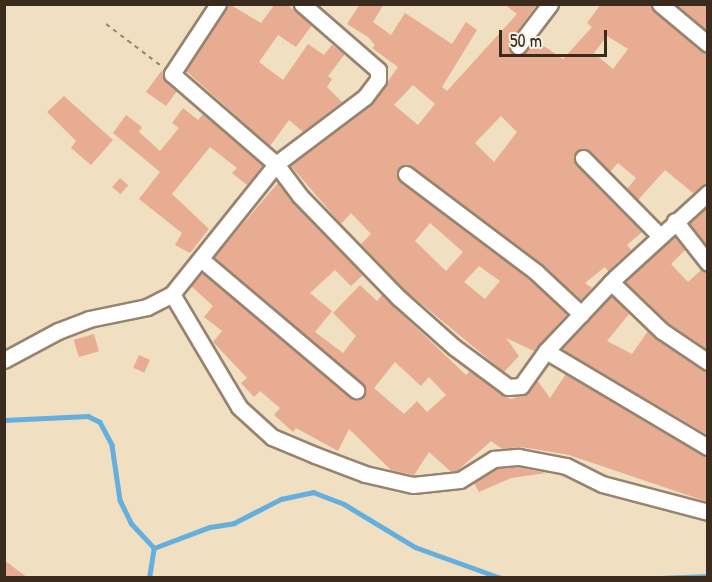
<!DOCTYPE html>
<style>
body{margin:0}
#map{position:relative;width:712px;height:582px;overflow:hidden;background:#f1dfc1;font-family:"Patrick Hand",sans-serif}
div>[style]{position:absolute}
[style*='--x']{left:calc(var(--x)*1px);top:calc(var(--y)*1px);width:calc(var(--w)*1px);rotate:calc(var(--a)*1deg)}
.stream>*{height:4.5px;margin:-2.25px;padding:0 2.25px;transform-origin:2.25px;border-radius:2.25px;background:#64afdd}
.building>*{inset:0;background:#e7ac91;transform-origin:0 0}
.path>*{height:2px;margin-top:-1px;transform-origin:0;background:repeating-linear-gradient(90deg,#968470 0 4.5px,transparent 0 9px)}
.roads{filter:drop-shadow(2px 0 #968470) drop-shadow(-2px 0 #968470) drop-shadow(0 2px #968470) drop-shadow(0 -2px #968470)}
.minor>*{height:15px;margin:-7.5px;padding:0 7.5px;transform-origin:7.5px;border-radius:7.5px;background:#fff}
span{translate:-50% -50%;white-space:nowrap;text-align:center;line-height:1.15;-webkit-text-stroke:5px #f7f3e8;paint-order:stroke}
.frame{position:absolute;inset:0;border:6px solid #3b2a1e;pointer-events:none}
.scale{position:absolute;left:499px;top:30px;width:108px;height:27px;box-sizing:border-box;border:3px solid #3b2a1e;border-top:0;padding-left:8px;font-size:18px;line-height:21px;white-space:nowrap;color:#3b2a1e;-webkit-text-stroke:4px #f7f3e8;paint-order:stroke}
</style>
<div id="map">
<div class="stream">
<div style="--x:4;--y:420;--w:84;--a:-2.7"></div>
<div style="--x:88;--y:416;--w:13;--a:27"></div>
<div style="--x:100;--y:422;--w:26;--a:62"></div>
<div style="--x:112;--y:445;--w:56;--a:81.7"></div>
<div style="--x:120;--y:500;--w:25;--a:64"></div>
<div style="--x:131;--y:523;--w:34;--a:47"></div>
<div style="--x:149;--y:578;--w:30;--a:-81"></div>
<div style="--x:154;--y:548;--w:60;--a:-20.6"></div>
<div style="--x:210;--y:527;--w:24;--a:-9"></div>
<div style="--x:234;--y:523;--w:53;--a:-27.1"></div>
<div style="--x:281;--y:499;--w:33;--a:-12"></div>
<div style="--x:313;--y:492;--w:33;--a:21"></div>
<div style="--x:344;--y:504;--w:83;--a:31.2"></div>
<div style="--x:415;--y:547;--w:91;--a:19.8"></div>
<div style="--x:660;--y:578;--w:48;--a:-2.4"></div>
</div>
<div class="building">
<div style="clip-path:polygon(229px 4px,261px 23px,275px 4px,286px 4px,295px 11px,312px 25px,296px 47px,278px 35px,259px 62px,283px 80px,308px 44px,324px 55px,332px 45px,345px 54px,328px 76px,332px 79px,327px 87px,342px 102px,303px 132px,289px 120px,270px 146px,186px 71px)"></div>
<div style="clip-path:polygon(evenodd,360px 4px,384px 4px,373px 22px,391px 35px,405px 13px,452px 44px,466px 22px,477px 30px,442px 87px,447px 91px,517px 14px,504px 4px,537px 4px,510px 41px,509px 49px,516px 56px,525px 52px,535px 40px,563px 59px,592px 27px,587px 23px,601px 4px,651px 4px,654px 11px,708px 54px,708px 183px,693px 193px,665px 170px,638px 200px,627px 189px,636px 178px,618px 163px,610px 172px,586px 149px,574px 155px,576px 165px,642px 232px,627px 245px,631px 250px,608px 271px,605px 267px,585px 283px,592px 288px,581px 300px,542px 264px,412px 166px,398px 169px,400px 182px,530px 279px,567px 314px,534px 351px,506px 338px,519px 356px,504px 372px,406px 291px,361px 244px,371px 234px,351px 213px,341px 224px,290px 165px,371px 105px,398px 67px,372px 48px,375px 45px,368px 37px,347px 24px,360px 4px,607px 36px,628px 49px,613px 69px,594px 53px,607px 36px,360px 4px,413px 85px,435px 104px,418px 125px,394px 105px,413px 85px,360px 4px,501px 116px,517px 132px,494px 162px,475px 143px,501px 116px,360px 4px,430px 223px,463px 252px,446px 271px,415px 241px,430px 223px,360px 4px,479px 266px,500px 281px,485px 299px,464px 282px,479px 266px)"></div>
<div style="clip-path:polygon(676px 4px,708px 4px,708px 31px)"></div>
<div style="clip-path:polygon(162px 70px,165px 81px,177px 91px,166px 106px,146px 92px)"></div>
<div style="clip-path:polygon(64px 96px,113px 140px,91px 165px,71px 148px,76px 141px,47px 112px)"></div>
<div style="clip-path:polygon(183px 108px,198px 120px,203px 114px,263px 165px,247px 185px,232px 173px,237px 168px,210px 147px,172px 194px,209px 229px,190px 253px,175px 245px,182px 233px,139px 199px,160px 172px,113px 133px,126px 115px,142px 127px,139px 132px,160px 151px,179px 128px,172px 123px)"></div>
<div style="left:120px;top:178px;width:11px;height:12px;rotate:41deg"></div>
<div style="clip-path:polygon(evenodd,278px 183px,363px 275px,351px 286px,335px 270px,310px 293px,332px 311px,315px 332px,343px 353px,356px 336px,333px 313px,360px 285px,377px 301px,382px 295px,466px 375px,470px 371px,503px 395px,511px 399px,525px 395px,537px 380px,550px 398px,566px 374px,708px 457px,708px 502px,569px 455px,521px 447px,502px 449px,491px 441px,457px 471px,450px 471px,429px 452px,414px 475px,391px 470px,349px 429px,338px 451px,296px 428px,293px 432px,274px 415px,280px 408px,260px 391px,254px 397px,241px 383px,247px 378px,213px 342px,222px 331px,204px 317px,213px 306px,191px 286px,202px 272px,350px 397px,363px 397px,362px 383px,214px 257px,278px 183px,395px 362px,421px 386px,429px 377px,446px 395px,427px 412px,417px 401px,404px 414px,374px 388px,395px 362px)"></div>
<div style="clip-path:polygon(708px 207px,708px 247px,689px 223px)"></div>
<div style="clip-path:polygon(675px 237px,685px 250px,671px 264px,688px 282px,701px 270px,708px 273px,708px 350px,668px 323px,625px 282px)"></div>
<div style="clip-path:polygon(611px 296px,630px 313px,607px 341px,632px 354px,648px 331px,708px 372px,708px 435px,561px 349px)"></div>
<div style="left:94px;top:334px;width:18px;height:21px;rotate:74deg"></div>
<div style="left:139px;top:355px;width:12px;height:14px;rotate:24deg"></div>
<div style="clip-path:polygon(518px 467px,546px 473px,511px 478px,479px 492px,474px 483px,497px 469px)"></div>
<div style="clip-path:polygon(4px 560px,28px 578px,4px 578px)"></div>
</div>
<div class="path">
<div style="--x:106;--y:24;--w:68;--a:37.2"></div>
</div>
<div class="roads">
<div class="minor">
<div style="--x:218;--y:4;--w:84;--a:123.3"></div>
<div style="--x:172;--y:74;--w:138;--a:40.9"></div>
<div style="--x:276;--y:164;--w:40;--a:53"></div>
<div style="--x:300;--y:196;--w:142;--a:45.9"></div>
<div style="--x:399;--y:298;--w:74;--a:41.7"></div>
<div style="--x:454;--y:347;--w:67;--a:36.5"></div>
<div style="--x:508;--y:387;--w:13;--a:-4"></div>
<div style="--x:521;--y:386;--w:43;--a:-54.5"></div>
<div style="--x:546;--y:351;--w:102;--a:-46.6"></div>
<div style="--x:616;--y:277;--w:125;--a:-42.4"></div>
<div style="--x:660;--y:4;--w:62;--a:39.8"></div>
<div style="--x:518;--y:46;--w:53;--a:-52.7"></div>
<div style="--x:583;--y:158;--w:110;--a:45.4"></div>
<div style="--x:406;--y:174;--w:163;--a:37"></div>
<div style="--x:536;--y:272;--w:62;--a:43"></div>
<div style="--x:675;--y:221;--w:53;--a:51.8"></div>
<div style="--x:202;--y:260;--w:202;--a:40.2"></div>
<div style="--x:611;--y:282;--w:71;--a:43.9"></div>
<div style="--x:662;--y:331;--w:55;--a:34"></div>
<div style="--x:172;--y:294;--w:131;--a:59.3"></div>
<div style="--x:239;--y:407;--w:45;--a:42.3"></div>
<div style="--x:272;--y:437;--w:47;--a:22.7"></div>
<div style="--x:315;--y:455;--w:53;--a:20.8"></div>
<div style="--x:365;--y:474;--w:49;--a:12.9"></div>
<div style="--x:413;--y:485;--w:47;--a:-6.1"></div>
<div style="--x:460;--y:480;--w:40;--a:-32"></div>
<div style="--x:494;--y:459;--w:25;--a:-5"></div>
<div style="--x:519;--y:457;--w:48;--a:10.8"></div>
<div style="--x:566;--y:466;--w:40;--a:26.6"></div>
<div style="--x:602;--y:484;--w:110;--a:14.8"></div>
<div style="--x:546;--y:351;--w:188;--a:30.7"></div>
<div style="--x:4;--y:360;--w:61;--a:-28.2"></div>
<div style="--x:58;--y:331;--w:33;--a:-21"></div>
<div style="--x:89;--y:319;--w:59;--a:-11.7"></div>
<div style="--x:147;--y:307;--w:28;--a:-27"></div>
<div style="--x:172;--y:294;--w:166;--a:-51.3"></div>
<div style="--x:276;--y:164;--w:111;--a:-37"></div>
<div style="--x:365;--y:97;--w:21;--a:-53"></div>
<div style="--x:378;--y:80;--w:10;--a:-90"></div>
<div style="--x:378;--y:70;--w:101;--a:-139"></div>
</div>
</div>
<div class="frame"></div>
<div class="scale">50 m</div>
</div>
